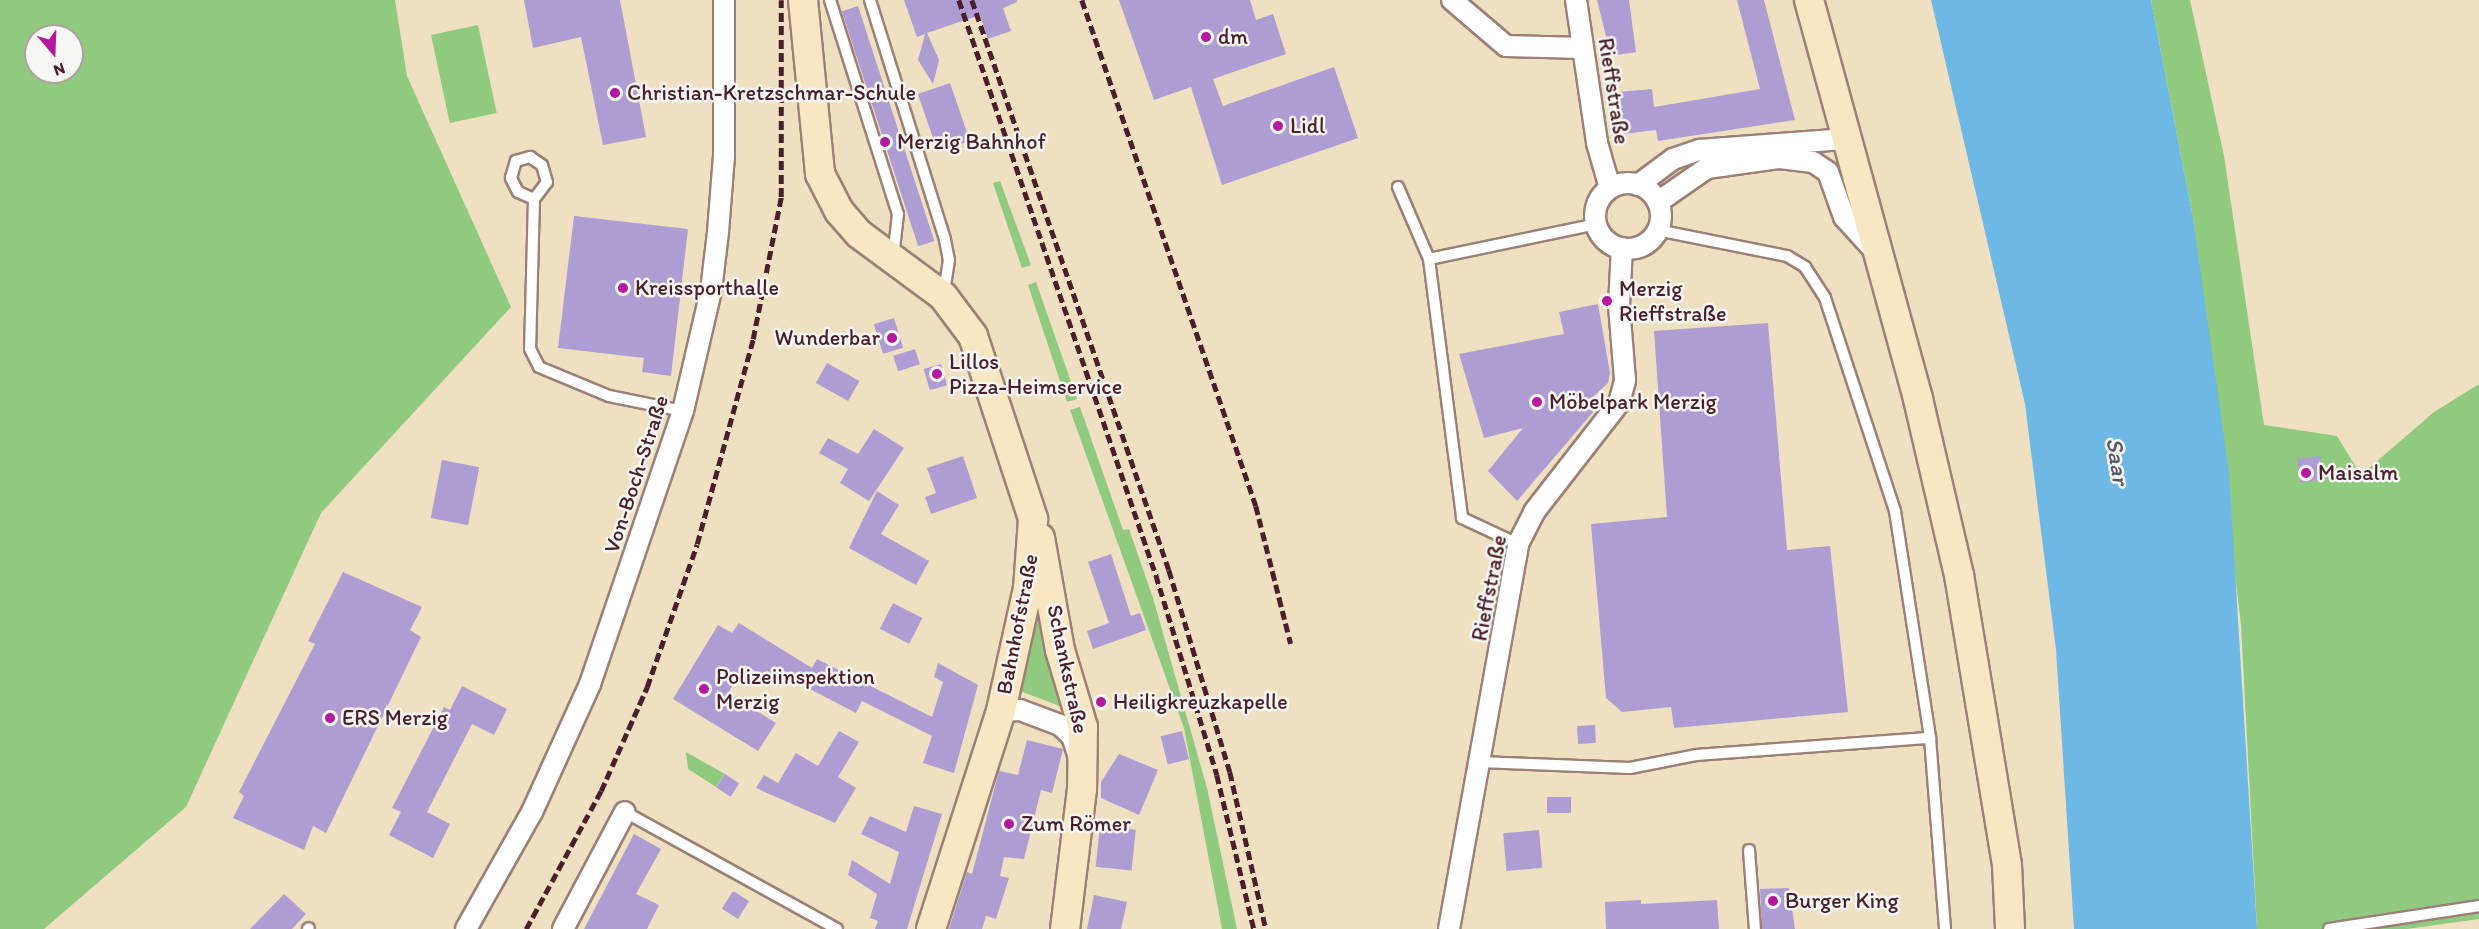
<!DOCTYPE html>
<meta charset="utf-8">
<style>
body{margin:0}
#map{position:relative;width:2479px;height:929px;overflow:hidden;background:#efe0c2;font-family:Itim,sans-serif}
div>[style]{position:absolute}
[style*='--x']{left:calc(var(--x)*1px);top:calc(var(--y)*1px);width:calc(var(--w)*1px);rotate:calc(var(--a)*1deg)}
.green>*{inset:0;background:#8fca7e;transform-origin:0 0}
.water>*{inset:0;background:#6eb8e6}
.building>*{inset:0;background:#ae9dd2;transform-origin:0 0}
.roads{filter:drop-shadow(2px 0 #9c8076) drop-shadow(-2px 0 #9c8076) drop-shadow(0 2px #9c8076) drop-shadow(0 -2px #9c8076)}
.lane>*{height:10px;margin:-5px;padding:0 5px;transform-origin:5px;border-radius:5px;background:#fff}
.street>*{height:20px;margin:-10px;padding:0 10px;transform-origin:10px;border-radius:10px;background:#fff}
.street>.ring{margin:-10px;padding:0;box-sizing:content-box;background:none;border:20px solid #fff;border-radius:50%}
.secondary>*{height:28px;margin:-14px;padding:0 14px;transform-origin:14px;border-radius:14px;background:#f9e7c3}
.rail>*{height:4.5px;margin-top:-2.25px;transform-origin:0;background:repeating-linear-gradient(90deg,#4a1f2b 0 9px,transparent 0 13.5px)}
.dots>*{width:16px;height:16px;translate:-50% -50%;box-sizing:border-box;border:3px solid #f6f6f2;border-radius:50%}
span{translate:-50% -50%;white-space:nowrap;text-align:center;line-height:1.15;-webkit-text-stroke:5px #f6f6f2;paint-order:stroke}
.poi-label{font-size:22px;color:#4a1f2b}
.left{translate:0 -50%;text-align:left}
.right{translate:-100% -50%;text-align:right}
.street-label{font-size:22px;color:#4a1f2b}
.water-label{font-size:24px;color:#57556c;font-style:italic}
.north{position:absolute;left:24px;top:24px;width:60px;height:60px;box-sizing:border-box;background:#f6f6f2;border:2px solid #b1a0a2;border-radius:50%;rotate:161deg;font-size:16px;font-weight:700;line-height:24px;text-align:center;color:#4a1f2b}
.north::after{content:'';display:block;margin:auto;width:21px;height:27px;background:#b5179e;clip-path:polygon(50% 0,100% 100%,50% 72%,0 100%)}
</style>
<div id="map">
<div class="green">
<div style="clip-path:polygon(evenodd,0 0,395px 0,407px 76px,511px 307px,321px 513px,186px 807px,44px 929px,0 929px,0 0,36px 36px,72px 36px,72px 72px,36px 72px,36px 36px)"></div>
<div style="clip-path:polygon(2151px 0,2190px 0,2224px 156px,2264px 425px,2337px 436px,2361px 475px,2434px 412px,2479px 384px,2479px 919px,2407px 929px,2257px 929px,2241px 625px,2193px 218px)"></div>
<div style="left:478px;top:25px;width:90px;height:48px;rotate:78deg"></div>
<div style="clip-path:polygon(1000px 181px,1031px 265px,1022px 268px,993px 183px)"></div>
<div style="clip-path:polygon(1036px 282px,1077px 399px,1067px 402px,1028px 285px)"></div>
<div style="clip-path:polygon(1080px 407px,1123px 530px,1129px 529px,1153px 598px,1207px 788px,1237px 929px,1222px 929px,1184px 728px,1070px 410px)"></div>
<div style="clip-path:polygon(1042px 593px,1065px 708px,1012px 688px)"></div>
<div style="clip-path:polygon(686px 752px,725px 774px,716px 787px,688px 769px)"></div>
</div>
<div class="water">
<div style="clip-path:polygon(1931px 0,2151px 0,2193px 218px,2229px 473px,2257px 929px,2074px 929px,2056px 650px,2025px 404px)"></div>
</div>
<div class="building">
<div style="clip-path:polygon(524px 0,620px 0,646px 137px,603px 145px,581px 37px,533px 48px)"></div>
<div style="clip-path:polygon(904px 0,1017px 0,1017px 2px,1003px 8px,1011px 31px,988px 39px,980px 15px,927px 33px,939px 60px,933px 84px,918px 60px,925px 34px,917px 37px)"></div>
<div style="clip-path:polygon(1119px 0,1250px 0,1256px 20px,1273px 14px,1286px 54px,1213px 79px,1223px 106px,1334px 67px,1358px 138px,1222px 185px,1191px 87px,1154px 100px)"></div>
<div style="clip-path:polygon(1597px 0,1629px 0,1636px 52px,1611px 56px)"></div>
<div style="clip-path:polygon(1737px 0,1764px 0,1795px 120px,1658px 141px,1656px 130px,1623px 134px,1618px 92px,1652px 89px,1654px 107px,1760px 89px)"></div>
<div style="left:858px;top:6px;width:247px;height:17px;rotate:72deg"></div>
<div style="left:950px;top:83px;width:61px;height:34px;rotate:71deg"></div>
<div style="clip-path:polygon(574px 216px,688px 229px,671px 376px,642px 372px,644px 358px,558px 348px)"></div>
<div style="clip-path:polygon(1598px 304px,1610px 373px,1608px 383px,1593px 397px,1600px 404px,1517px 501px,1488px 471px,1523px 428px,1484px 438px,1459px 354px,1564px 334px,1559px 312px)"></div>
<div style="left:894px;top:318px;width:31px;height:21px;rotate:73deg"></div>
<div style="clip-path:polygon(1768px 323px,1787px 550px,1830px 546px,1848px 712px,1674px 728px,1671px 707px,1622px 712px,1606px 698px,1591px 524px,1667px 517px,1654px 331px)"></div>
<div style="left:915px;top:349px;width:16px;height:23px;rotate:72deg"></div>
<div style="left:827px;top:363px;width:37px;height:23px;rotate:29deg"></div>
<div style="left:941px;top:364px;width:22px;height:18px;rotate:74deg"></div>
<div style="clip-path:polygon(874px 429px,904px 448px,869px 501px,840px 483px,848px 469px,819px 453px,828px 438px,858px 454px)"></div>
<div style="clip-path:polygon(963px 456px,977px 498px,931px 514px,925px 497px,936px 493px,927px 468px)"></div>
<div style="left:2320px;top:456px;width:24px;height:23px;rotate:83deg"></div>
<div style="left:442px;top:460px;width:38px;height:59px;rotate:11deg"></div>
<div style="clip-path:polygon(877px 491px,899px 505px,881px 534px,929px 561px,916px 585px,849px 548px)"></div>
<div style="clip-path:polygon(1111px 554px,1131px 616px,1140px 613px,1146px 630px,1093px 649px,1087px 631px,1109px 623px,1088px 562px)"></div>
<div style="clip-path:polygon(343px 572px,422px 607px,410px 630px,421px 637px,326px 833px,313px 826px,304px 850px,233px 818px,244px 796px,239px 792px,315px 644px,308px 641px)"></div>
<div style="left:893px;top:603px;width:33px;height:29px;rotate:27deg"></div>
<div style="clip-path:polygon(739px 623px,812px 668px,817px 659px,932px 717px,943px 682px,934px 677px,938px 663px,978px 685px,954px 773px,923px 763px,932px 736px,862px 701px,856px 713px,785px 676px,779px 686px,745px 665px,728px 693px,776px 723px,758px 751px,673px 699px,718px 625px,732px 633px)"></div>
<div style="clip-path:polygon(462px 686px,507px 709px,494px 735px,472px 724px,427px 812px,450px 824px,433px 858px,389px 835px,401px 812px,392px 808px,444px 707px,450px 710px)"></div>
<div style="left:1595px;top:725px;width:18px;height:18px;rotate:87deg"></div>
<div style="clip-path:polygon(839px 731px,859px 742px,838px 777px,856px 788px,835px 823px,756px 788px,764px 775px,778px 783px,796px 753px,818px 766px)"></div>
<div style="left:1182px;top:731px;width:29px;height:22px;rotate:76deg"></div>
<div style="clip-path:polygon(1027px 740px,1063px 749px,1052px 793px,1041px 790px,1024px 859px,1004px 857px,1000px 876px,1009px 878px,996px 919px,986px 916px,982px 929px,949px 929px,967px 872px,972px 874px,999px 771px,1018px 775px)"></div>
<div style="clip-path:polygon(1119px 754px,1158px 770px,1139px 815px,1101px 798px,1101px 782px)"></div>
<div style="left:725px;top:774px;width:17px;height:16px;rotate:33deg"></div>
<div style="left:1571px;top:797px;width:16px;height:24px;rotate:90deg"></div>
<div style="clip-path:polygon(914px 806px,942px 814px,907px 929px,875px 929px,878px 921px,870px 918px,877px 894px,848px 875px,852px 860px,890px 884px,899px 852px,861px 834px,870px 816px,906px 832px)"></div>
<div style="left:1100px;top:826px;width:36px;height:41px;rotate:6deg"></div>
<div style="left:1539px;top:830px;width:38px;height:36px;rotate:85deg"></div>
<div style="clip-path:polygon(634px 834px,661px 849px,636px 894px,659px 905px,647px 929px,584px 929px)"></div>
<div style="clip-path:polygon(1789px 888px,1795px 929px,1762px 929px,1760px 889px)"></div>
<div style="left:733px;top:891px;width:19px;height:21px;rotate:32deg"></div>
<div style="clip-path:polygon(284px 894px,306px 914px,292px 929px,250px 929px)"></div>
<div style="clip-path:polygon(1094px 895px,1127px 902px,1121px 929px,1087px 929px)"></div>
<div style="clip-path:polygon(1641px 900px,1641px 904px,1717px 900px,1719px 929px,1606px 929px,1605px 902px)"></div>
</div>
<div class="roads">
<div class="lane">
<div style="--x:830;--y:0;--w:225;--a:72.4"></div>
<div style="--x:898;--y:214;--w:44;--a:96.5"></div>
<div style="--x:870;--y:0;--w:251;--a:72.6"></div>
<div style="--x:945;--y:240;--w:20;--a:79"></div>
<div style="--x:949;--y:260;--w:33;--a:99"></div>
<div style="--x:1398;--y:187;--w:78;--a:66.7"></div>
<div style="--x:1429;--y:259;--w:171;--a:-11.8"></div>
<div style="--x:534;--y:199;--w:17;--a:-156"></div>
<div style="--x:518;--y:192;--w:16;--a:-117"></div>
<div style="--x:511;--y:178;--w:18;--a:-74"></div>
<div style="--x:516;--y:161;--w:15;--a:-16"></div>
<div style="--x:530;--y:157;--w:14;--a:34"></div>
<div style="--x:542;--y:165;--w:18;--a:74"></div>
<div style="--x:547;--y:182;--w:21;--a:127"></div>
<div style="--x:534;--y:199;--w:150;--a:91.5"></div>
<div style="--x:530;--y:349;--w:20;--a:63"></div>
<div style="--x:539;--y:367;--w:76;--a:22.5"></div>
<div style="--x:609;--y:396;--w:76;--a:11.5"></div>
<div style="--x:1657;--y:230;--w:133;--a:11.3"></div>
<div style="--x:1787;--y:256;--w:21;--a:31"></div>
<div style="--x:1805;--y:267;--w:37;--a:57"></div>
<div style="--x:1825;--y:298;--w:224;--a:71.8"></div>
<div style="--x:1895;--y:511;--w:230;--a:81.2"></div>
<div style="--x:1930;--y:738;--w:192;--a:85.5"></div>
<div style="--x:1429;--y:259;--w:261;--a:82.7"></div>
<div style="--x:1462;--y:518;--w:62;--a:24.9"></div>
<div style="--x:1480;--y:762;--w:150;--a:2.3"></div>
<div style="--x:1630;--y:768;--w:67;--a:-11.1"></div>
<div style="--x:1696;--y:755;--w:235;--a:-4.2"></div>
<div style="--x:625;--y:812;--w:242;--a:28.9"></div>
<div style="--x:1749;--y:850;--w:79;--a:85.7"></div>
<div style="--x:308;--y:929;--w:1;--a:-45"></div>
<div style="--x:2329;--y:929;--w:152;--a:-8.7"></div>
</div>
<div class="street">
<div style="--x:1452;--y:0;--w:71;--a:40.4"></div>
<div style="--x:1506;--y:46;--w:77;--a:1.5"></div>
<div style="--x:1576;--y:0;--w:145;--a:81.6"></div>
<div style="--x:1597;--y:143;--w:47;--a:73.9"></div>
<div class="ring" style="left:1595px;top:183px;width:46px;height:46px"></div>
<div style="--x:1638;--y:185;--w:44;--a:-36.6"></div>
<div style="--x:1673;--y:159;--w:28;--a:-19"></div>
<div style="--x:1699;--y:150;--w:145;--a:-4.3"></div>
<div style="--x:1658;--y:202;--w:60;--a:-34.8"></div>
<div style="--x:1707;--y:168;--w:74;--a:-7.8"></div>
<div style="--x:1780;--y:158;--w:33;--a:7"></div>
<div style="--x:1813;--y:162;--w:18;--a:34"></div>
<div style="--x:1828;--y:172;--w:48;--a:70.4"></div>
<div style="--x:1844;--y:217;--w:46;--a:47.6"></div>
<div style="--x:1001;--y:711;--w:19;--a:-3"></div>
<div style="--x:1020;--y:710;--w:43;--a:20.6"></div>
<div style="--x:1060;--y:725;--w:16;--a:43"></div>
<div style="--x:1072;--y:736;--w:22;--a:72"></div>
<div style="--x:466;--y:929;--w:134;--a:-60.6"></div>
<div style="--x:532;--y:812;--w:141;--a:-65.6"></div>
<div style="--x:590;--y:684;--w:288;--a:-71.2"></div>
<div style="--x:683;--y:411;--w:123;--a:-76.9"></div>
<div style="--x:711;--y:291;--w:59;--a:-83.2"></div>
<div style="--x:718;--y:232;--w:76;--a:-85.5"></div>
<div style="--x:724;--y:156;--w:156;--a:-90"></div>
<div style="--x:563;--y:929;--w:132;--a:-62.1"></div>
<div style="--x:1449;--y:929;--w:391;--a:-79.8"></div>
<div style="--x:1518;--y:544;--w:36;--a:-63"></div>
<div style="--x:1534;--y:512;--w:138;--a:-52.1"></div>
<div style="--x:1619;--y:403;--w:24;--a:-75"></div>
<div style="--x:1625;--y:380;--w:75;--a:-94.6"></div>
<div style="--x:1619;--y:305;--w:57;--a:-87"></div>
</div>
<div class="secondary">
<div style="--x:803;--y:0;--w:175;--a:84.4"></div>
<div style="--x:820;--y:174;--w:42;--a:62.8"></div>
<div style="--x:839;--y:211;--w:30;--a:49"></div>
<div style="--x:859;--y:234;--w:104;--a:36.4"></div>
<div style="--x:943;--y:296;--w:50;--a:53.1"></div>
<div style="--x:973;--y:336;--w:193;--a:71.8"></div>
<div style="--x:1033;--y:519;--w:69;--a:94.1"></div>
<div style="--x:1028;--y:588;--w:126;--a:102.4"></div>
<div style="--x:1001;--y:711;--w:229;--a:107.8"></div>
<div style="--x:1809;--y:0;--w:414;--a:74.7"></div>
<div style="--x:1918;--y:399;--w:181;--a:76.9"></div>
<div style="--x:1959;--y:575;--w:294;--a:80.6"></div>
<div style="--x:2007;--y:865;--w:64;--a:87.3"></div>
<div style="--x:1040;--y:538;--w:114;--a:79.9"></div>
<div style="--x:1060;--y:650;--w:80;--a:73.4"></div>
<div style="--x:1083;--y:727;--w:62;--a:90.9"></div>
<div style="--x:1082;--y:789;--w:141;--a:96.9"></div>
</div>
</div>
<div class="rail">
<div style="--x:959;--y:0;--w:608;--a:71.09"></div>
<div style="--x:1156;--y:575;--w:209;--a:73"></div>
<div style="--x:1217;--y:775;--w:158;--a:76.5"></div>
<div style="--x:972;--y:0;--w:603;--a:70.93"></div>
<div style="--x:1169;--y:570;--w:211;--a:73.2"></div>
<div style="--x:1230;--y:772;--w:161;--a:77.1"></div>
<div style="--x:1082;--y:0;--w:535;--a:71.02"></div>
<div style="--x:1256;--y:506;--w:142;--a:75.8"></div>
<div style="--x:526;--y:929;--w:157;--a:-61.5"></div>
<div style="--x:601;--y:791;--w:114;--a:-66.1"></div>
<div style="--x:647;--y:687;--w:151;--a:-70.7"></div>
<div style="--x:697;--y:544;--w:213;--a:-74.7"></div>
<div style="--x:753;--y:339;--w:145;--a:-78.8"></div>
<div style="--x:781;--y:197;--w:197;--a:-90"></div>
</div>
<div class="dots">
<div style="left:1206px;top:37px;background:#b5179e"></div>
<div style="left:615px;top:93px;background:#b5179e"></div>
<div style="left:1278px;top:126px;background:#b5179e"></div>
<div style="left:885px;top:142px;background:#b5179e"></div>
<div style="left:623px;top:288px;background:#b5179e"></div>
<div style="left:1607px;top:301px;background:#b5179e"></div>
<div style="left:892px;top:338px;background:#b5179e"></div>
<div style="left:937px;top:374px;background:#b5179e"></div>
<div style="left:1537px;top:402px;background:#b5179e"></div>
<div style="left:2306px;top:473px;background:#b5179e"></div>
<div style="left:704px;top:689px;background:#b5179e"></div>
<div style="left:1101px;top:702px;background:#b5179e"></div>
<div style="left:330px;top:718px;background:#b5179e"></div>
<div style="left:1009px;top:824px;background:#b5179e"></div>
<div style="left:1773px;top:901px;background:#b5179e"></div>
</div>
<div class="poi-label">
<span class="left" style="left:1218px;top:37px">dm</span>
<span class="left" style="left:627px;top:93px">Christian-Kretzschmar-Schule</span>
<span class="left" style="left:1290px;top:126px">Lidl</span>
<span class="left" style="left:897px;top:142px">Merzig Bahnhof</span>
<span class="left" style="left:635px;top:288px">Kreissporthalle</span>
<span class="left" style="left:1619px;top:301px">Merzig<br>Rieffstraße</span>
<span class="right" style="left:880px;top:338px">Wunderbar</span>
<span class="left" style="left:949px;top:374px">Lillos<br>Pizza-Heimservice</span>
<span class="left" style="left:1549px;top:402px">Möbelpark Merzig</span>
<span class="left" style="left:2318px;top:473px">Maisalm</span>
<span class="left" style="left:716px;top:689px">Polizeiinspektion<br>Merzig</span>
<span class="left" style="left:1113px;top:702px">Heiligkreuzkapelle</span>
<span class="left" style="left:342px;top:718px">ERS Merzig</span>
<span class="left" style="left:1021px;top:824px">Zum Römer</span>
<span class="left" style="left:1785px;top:901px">Burger King</span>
</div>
<div class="street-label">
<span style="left:1614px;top:91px;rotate:81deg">Rieffstraße</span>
<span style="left:636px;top:474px;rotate:-72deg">Von-Boch-Straße</span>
<span style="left:1489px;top:588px;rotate:-79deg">Rieffstraße</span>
<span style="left:1017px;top:624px;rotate:-79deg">Bahnhofstraße</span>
<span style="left:1068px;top:669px;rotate:78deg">Schankstraße</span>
</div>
<div class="water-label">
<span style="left:2118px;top:461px;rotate:81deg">Saar</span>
</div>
<div class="north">N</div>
</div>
